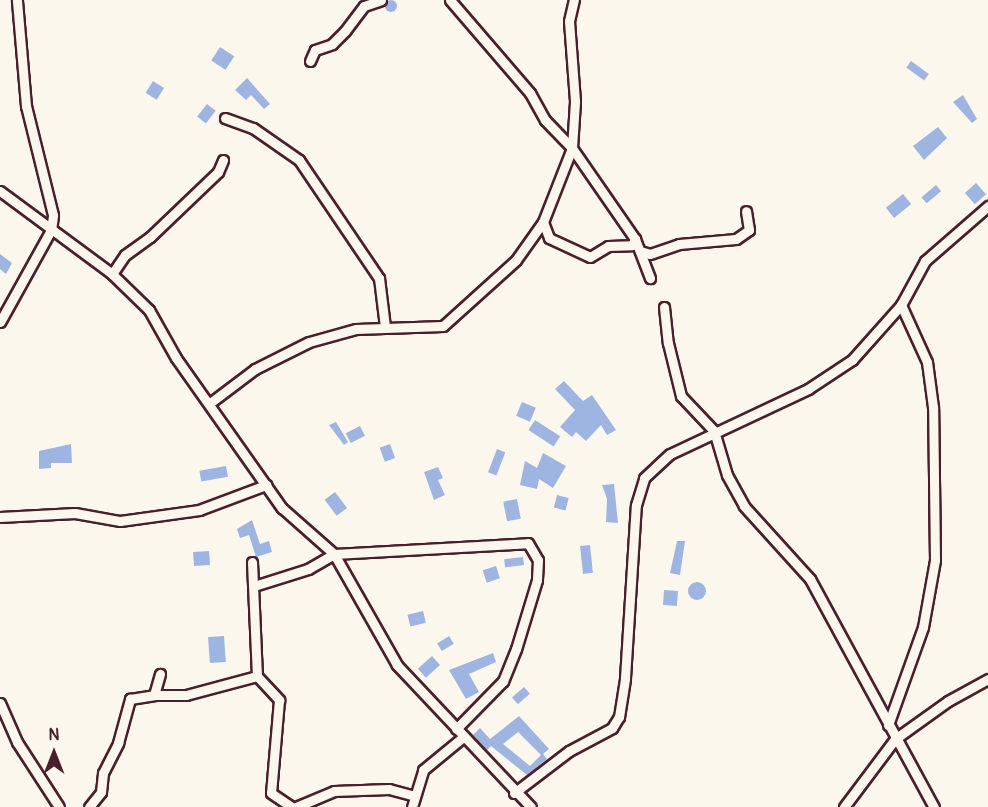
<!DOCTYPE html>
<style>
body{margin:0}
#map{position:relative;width:988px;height:807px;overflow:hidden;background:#fbf7ec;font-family:Pangolin,sans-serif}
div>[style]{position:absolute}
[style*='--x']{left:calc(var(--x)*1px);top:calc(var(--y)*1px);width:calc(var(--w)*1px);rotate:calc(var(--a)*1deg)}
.building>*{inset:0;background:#9eb5e2;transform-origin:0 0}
.round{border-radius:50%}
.roads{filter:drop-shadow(2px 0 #4a1f2b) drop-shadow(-2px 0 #4a1f2b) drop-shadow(0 2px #4a1f2b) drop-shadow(0 -2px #4a1f2b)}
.minor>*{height:9px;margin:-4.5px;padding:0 4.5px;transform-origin:4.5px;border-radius:4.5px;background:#fbf7ec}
span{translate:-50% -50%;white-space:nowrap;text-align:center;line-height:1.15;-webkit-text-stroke:4.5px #fbf7ec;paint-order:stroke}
.north{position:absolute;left:24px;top:723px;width:60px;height:60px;-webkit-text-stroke:4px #fbf7ec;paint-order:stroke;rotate:0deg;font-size:16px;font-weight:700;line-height:24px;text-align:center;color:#4a1f2b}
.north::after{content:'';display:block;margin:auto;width:21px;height:27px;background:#4a1f2b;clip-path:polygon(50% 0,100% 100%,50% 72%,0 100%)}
</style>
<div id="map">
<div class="building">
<div class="round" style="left:385px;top:0;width:12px;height:12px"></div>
<div style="left:220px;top:47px;width:17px;height:16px;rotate:33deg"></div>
<div style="left:911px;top:61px;width:22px;height:8px;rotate:36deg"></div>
<div style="clip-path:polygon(247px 78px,270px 104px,264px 109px,251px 95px,246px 100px,235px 90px)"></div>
<div style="left:153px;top:81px;width:13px;height:14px;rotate:32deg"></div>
<div style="clip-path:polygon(963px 95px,977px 119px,972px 123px,953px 102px)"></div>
<div style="left:207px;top:104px;width:11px;height:16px;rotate:38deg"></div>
<div style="clip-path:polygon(938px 127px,947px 138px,924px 160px,913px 146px)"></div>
<div style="left:976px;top:183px;width:15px;height:15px;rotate:48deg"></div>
<div style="left:936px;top:185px;width:8px;height:19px;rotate:50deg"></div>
<div style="left:903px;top:194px;width:13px;height:22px;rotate:51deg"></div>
<div style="clip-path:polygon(0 254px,12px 263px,6px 274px,0 269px)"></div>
<div style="clip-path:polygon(564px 381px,583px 401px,592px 395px,616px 430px,607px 435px,601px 425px,586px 441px,576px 432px,572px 437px,560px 427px,575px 410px,555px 389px)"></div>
<div style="left:522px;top:402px;width:15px;height:15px;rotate:23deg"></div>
<div style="left:535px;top:420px;width:30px;height:12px;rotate:33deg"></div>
<div style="clip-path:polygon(336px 422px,348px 442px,344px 445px,329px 425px)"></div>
<div style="left:360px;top:426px;width:11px;height:16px;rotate:63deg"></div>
<div style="clip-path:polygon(71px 444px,72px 463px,51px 463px,51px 468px,39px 469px,39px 451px)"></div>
<div style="left:390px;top:444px;width:15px;height:11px;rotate:70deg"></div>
<div style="left:497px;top:449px;width:9px;height:25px;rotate:21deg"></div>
<div style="clip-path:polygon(543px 453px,566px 466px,553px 488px,539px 479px,537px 489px,520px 485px,525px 461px,537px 468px)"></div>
<div style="left:226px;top:466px;width:11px;height:27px;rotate:80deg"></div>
<div style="clip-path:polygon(438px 467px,443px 478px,438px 480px,445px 495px,434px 500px,424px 472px)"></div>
<div style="clip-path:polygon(614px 484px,618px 523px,606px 522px,607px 499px,602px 485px)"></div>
<div style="left:335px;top:492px;width:20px;height:13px;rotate:53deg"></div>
<div style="left:557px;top:495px;width:12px;height:13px;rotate:14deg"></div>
<div style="left:517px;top:499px;width:20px;height:14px;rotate:79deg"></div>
<div style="clip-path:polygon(252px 520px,260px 544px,269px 541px,272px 552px,256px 557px,249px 535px,240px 538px,237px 529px)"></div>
<div style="clip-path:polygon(677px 541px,685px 541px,680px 575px,670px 573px)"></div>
<div style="left:590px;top:545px;width:28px;height:10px;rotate:84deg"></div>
<div style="left:209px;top:551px;width:14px;height:16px;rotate:86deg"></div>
<div style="left:523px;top:557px;width:8px;height:19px;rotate:83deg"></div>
<div style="left:496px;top:566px;width:13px;height:14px;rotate:72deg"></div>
<div class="round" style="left:688px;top:582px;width:18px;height:18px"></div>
<div style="left:664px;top:590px;width:14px;height:15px;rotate:4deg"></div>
<div style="left:423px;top:611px;width:12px;height:16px;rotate:76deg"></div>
<div style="left:224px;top:636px;width:26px;height:16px;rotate:86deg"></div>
<div style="left:449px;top:636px;width:9px;height:14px;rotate:58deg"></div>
<div style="clip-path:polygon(493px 653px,496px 662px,469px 674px,479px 692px,466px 699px,449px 670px)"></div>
<div style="left:432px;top:656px;width:12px;height:19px;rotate:48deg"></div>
<div style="left:524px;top:687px;width:9px;height:16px;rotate:49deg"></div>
<div style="clip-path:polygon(evenodd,519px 716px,549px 749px,543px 754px,547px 759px,527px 775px,491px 746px,487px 750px,473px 735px,480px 728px,490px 739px,519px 716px,518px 732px,541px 755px,530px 766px,503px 744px,518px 732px)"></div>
</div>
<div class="roads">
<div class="minor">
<div style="--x:450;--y:0;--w:123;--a:49.3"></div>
<div style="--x:530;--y:93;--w:31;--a:61"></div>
<div style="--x:545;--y:120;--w:39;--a:46"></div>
<div style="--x:572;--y:148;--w:111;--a:55.3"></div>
<div style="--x:635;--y:239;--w:42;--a:69"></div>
<div style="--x:310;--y:61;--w:12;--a:-66"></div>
<div style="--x:315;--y:50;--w:18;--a:-19"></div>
<div style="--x:332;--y:44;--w:18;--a:-45"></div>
<div style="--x:345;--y:31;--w:31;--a:-53"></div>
<div style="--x:364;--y:6;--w:18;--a:-19"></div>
<div style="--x:225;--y:118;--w:30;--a:20"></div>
<div style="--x:253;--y:128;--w:56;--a:34.8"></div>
<div style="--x:299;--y:160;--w:143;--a:55.9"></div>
<div style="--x:379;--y:278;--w:49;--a:83"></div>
<div style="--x:0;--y:191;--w:139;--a:36.5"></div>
<div style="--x:112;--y:274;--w:52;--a:44.2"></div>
<div style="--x:149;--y:310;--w:55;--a:60.6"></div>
<div style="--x:176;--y:358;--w:184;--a:54.8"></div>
<div style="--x:282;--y:508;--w:69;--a:41.5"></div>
<div style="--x:334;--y:554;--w:128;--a:60.4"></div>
<div style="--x:397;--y:665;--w:195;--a:46.7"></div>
<div style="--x:543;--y:222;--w:17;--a:69"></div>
<div style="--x:549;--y:238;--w:45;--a:24.9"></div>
<div style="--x:590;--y:257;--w:21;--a:-31"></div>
<div style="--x:608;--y:246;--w:24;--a:-2"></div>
<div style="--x:632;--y:245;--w:7;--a:-63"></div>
<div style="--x:640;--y:251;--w:10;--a:17"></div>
<div style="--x:650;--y:254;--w:31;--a:-19"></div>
<div style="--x:679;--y:244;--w:57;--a:-5"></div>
<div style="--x:736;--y:239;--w:16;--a:-35"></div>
<div style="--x:749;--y:230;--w:19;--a:-99"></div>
<div style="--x:112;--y:274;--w:23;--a:-56"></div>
<div style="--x:125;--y:255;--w:31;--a:-36"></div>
<div style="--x:150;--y:237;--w:94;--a:-43.7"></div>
<div style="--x:218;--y:172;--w:13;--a:-67"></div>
<div style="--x:664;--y:307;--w:36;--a:84"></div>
<div style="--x:668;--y:343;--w:55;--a:76.2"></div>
<div style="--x:681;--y:396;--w:48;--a:46.7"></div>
<div style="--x:714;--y:431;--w:46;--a:73.5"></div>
<div style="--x:727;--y:475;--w:35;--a:61"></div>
<div style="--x:744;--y:506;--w:98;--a:47.9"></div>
<div style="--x:810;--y:579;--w:260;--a:61.5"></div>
<div style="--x:0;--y:322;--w:105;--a:-61"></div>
<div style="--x:51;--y:230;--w:15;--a:-82"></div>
<div style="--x:53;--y:215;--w:112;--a:-103.9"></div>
<div style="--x:26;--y:106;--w:106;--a:-94.9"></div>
<div style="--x:210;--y:403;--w:56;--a:-37.1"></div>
<div style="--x:255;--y:369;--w:60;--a:-26.6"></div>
<div style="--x:309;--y:342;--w:49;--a:-15.5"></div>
<div style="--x:356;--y:329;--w:87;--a:-2"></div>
<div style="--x:443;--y:326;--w:98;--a:-42.1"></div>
<div style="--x:516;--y:260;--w:47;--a:-54.6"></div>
<div style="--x:543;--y:222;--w:79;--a:-68.6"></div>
<div style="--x:572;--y:148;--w:47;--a:-86.3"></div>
<div style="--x:575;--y:101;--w:80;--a:-94.3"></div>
<div style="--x:569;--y:21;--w:22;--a:-77"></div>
<div style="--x:0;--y:517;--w:75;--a:-3.1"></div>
<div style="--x:75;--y:513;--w:46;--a:10.1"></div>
<div style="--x:120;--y:521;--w:80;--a:-7.9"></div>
<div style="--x:199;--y:510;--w:72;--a:-20.5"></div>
<div style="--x:252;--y:562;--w:114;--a:87.5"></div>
<div style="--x:254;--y:586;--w:57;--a:-17.5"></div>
<div style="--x:308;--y:569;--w:30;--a:-30"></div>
<div style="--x:334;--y:554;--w:194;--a:-3.2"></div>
<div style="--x:528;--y:543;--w:20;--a:60"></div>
<div style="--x:538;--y:560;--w:20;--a:93"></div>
<div style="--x:537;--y:580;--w:72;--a:106.9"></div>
<div style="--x:516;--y:649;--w:35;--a:112"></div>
<div style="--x:503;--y:681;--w:67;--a:134.4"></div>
<div style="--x:154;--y:695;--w:32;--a:0"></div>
<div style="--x:186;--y:695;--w:73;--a:-15"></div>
<div style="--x:257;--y:676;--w:33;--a:47"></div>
<div style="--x:279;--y:700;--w:93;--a:94.9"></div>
<div style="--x:271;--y:793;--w:25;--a:34"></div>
<div style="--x:0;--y:703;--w:43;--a:66.4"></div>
<div style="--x:17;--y:742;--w:77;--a:57.1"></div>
<div style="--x:888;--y:725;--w:104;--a:-70.3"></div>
<div style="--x:923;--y:627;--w:68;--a:-79.8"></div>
<div style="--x:935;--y:560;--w:153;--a:-90.7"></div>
<div style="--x:933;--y:407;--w:45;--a:-97.6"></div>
<div style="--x:927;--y:362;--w:63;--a:-114.5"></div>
<div style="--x:514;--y:793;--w:69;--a:-37.4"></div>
<div style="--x:569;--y:751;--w:49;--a:-28.1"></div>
<div style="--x:612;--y:728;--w:13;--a:-58"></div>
<div style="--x:619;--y:717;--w:39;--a:-81"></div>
<div style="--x:625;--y:678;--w:173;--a:-86.4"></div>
<div style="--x:636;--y:505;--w:28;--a:-73"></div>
<div style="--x:644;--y:478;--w:35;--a:-43"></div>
<div style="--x:670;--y:454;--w:153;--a:-25.2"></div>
<div style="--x:808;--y:389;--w:53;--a:-33.4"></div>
<div style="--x:852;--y:360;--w:74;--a:-48.3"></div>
<div style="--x:901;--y:305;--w:50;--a:-61.4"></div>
<div style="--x:925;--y:261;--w:84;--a:-41.1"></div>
<div style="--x:89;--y:807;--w:19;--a:-51"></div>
<div style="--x:101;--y:792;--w:19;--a:-84"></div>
<div style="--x:103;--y:773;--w:34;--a:-63"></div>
<div style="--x:118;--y:743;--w:46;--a:-74.7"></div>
<div style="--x:130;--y:699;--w:24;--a:-9"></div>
<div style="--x:154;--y:695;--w:22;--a:-74"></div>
<div style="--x:296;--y:807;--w:41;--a:-22.8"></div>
<div style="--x:334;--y:791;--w:55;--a:-2.1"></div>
<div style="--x:389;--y:789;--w:27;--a:15"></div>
<div style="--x:412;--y:807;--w:39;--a:-73"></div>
<div style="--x:423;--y:770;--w:52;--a:-39.5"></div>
<div style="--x:844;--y:807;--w:85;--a:-53.1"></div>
<div style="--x:895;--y:739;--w:65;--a:-35.6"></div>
<div style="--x:948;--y:701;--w:46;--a:-28.8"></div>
</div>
</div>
<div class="north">N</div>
</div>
